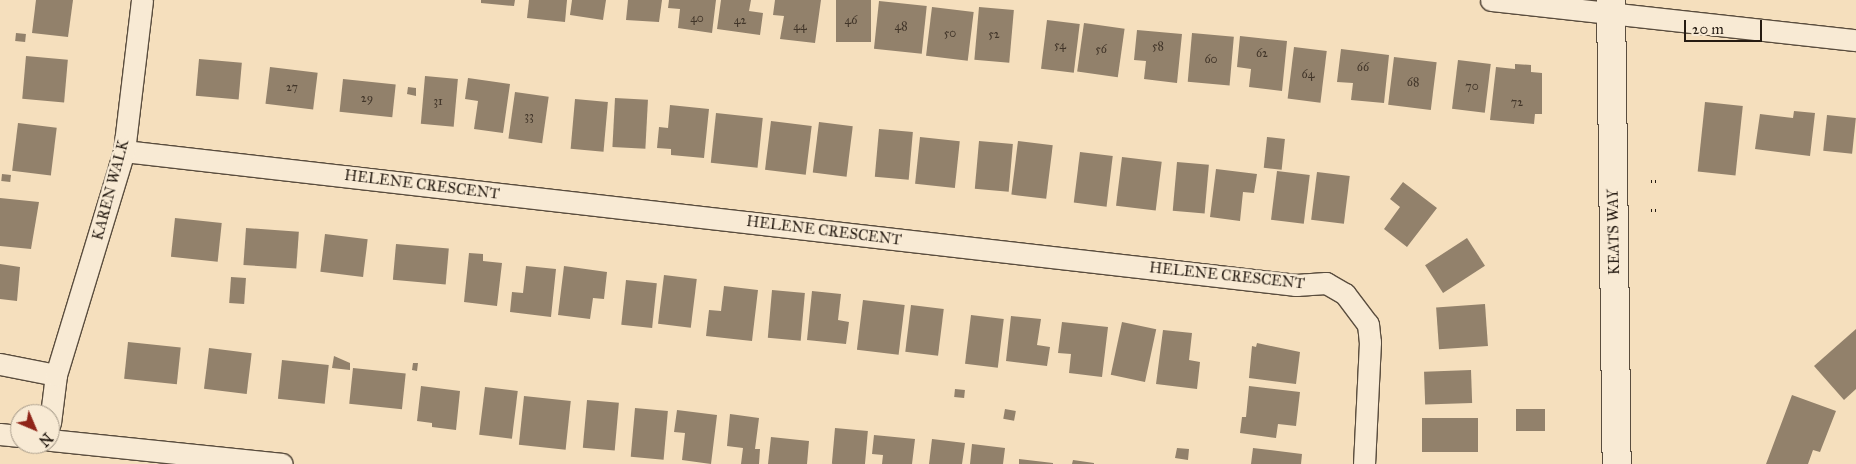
<!DOCTYPE html>
<style>
body{margin:0}
#map{position:relative;width:1856px;height:464px;overflow:hidden;background:#f5dfbd;font-family:"IM FELL Great Primer",serif}
div>[style]{position:absolute}
[style*='--x']{left:calc(var(--x)*1px);top:calc(var(--y)*1px);width:calc(var(--w)*1px);rotate:calc(var(--a)*1deg)}
.building>*{inset:0;background:#92816b;transform-origin:0 0}
.path>*{height:3px;margin-top:-1.5px;transform-origin:0;background:repeating-linear-gradient(90deg,#261c13 0 1px,transparent 0 3.5px)}
.roads{filter:drop-shadow(1px 0 #5a4d3e) drop-shadow(-1px 0 #5a4d3e) drop-shadow(0 1px #5a4d3e) drop-shadow(0 -1px #5a4d3e)}
.minor>*{height:21px;margin:-10.5px;padding:0 10.5px;transform-origin:10.5px;border-radius:10.5px;background:#f8ead4}
.tertiary>*{height:28px;margin:-14px;padding:0 14px;transform-origin:14px;border-radius:14px;background:#f8ead4}
span{translate:-50% -50%;white-space:nowrap;text-align:center;line-height:1.15;-webkit-text-stroke:5px #f8ead4;paint-order:stroke}
.number-label{font-size:12px;color:#413529}
.number-label span{-webkit-text-stroke-width:0}
.street-label{font-size:15px;color:#261c13}
.north{position:absolute;left:10px;top:404px;width:50px;height:50px;box-sizing:border-box;background:#f8ead4;border:1px solid #a49887;border-radius:50%;rotate:135deg;font-size:14px;font-weight:700;line-height:20px;text-align:center;color:#261c13}
.north::after{content:'';display:block;margin:auto;width:18px;height:22px;background:#8f2418;clip-path:polygon(50% 0,100% 100%,50% 72%,0 100%)}
.scale{position:absolute;left:1684px;top:20px;width:78px;height:22px;box-sizing:border-box;border:2px solid #261c13;border-top:0;padding-left:6px;font-size:15px;line-height:18px;white-space:nowrap;color:#261c13;-webkit-text-stroke:4px #f8ead4;paint-order:stroke}
</style>
<div id="map">
<div class="building">
<div style="clip-path:polygon(36px 0,73px 0,68px 37px,32px 33px)"></div>
<div style="clip-path:polygon(481px 0,515px 0,514px 6px,481px 3px)"></div>
<div style="clip-path:polygon(529px 0,567px 0,565px 22px,527px 18px)"></div>
<div style="clip-path:polygon(572px 0,606px 0,603px 20px,570px 15px)"></div>
<div style="clip-path:polygon(628px 0,662px 0,659px 22px,626px 20px)"></div>
<div style="clip-path:polygon(669px 0,716px 0,712px 33px,678px 28px,680px 9px,668px 8px)"></div>
<div style="clip-path:polygon(721px 0,751px 0,749px 11px,763px 13px,760px 35px,717px 29px)"></div>
<div style="clip-path:polygon(775px 0,821px 0,815px 43px,780px 39px,784px 16px,773px 15px)"></div>
<div style="left:836px;top:0;width:35px;height:42px"></div>
<div style="left:879px;top:1px;width:48px;height:48px;rotate:6deg"></div>
<div style="left:932px;top:7px;width:42px;height:49px;rotate:7deg"></div>
<div style="left:979px;top:7px;width:35px;height:53px;rotate:5deg"></div>
<div style="left:1047px;top:20px;width:33px;height:49px;rotate:7deg"></div>
<div style="left:1084px;top:23px;width:41px;height:49px;rotate:8deg"></div>
<div style="clip-path:polygon(1137px 30px,1182px 34px,1177px 83px,1144px 79px,1146px 61px,1134px 60px)"></div>
<div style="left:16px;top:33px;width:10px;height:8px;rotate:6deg"></div>
<div style="left:1192px;top:33px;width:42px;height:49px;rotate:5deg"></div>
<div style="clip-path:polygon(1240px 36px,1287px 41px,1282px 91px,1249px 87px,1251px 69px,1237px 67px)"></div>
<div style="left:1294px;top:47px;width:33px;height:52px;rotate:7deg"></div>
<div style="clip-path:polygon(1341px 49px,1389px 55px,1384px 103px,1351px 100px,1353px 83px,1337px 82px)"></div>
<div style="left:26px;top:56px;width:42px;height:43px;rotate:5deg"></div>
<div style="left:1394px;top:57px;width:43px;height:48px;rotate:7deg"></div>
<div style="left:199px;top:59px;width:43px;height:37px;rotate:5deg"></div>
<div style="left:1458px;top:60px;width:33px;height:49px;rotate:7deg"></div>
<div style="clip-path:polygon(1515px 64px,1531px 65px,1531px 72px,1542px 73px,1542px 114px,1535px 114px,1534px 124px,1490px 120px,1496px 67px,1515px 69px)"></div>
<div style="left:270px;top:67px;width:48px;height:37px;rotate:7deg"></div>
<div style="left:425px;top:76px;width:33px;height:48px;rotate:5deg"></div>
<div style="clip-path:polygon(468px 78px,510px 84px,503px 133px,474px 129px,478px 101px,465px 99px)"></div>
<div style="left:343px;top:79px;width:53px;height:33px;rotate:6deg"></div>
<div style="clip-path:polygon(408px 87px,416px 88px,416px 96px,407px 94px)"></div>
<div style="left:515px;top:92px;width:34px;height:47px;rotate:8deg"></div>
<div style="left:615px;top:98px;width:33px;height:49px;rotate:3deg"></div>
<div style="left:575px;top:99px;width:33px;height:50px;rotate:5deg"></div>
<div style="left:1705px;top:102px;width:38px;height:70px;rotate:6deg"></div>
<div style="clip-path:polygon(670px 105px,709px 109px,704px 158px,671px 155px,671px 149px,657px 148px,659px 127px,668px 128px)"></div>
<div style="clip-path:polygon(1794px 111px,1815px 113px,1810px 156px,1755px 149px,1760px 114px,1793px 118px)"></div>
<div style="left:716px;top:113px;width:47px;height:50px;rotate:6deg"></div>
<div style="left:1827px;top:115px;width:29px;height:36px;rotate:6deg"></div>
<div style="left:771px;top:121px;width:41px;height:49px;rotate:7deg"></div>
<div style="left:819px;top:122px;width:34px;height:51px;rotate:7deg"></div>
<div style="left:18px;top:123px;width:39px;height:48px;rotate:7deg"></div>
<div style="left:879px;top:129px;width:34px;height:48px;rotate:5deg"></div>
<div style="left:920px;top:137px;width:40px;height:47px;rotate:6deg"></div>
<div style="left:1267px;top:137px;width:18px;height:31px;rotate:6deg"></div>
<div style="left:979px;top:141px;width:34px;height:48px;rotate:5deg"></div>
<div style="left:1018px;top:141px;width:35px;height:54px;rotate:7deg"></div>
<div style="left:1080px;top:152px;width:33px;height:51px;rotate:7deg"></div>
<div style="left:1122px;top:157px;width:40px;height:49px;rotate:7deg"></div>
<div style="left:1177px;top:162px;width:32px;height:49px;rotate:5deg"></div>
<div style="clip-path:polygon(1216px 169px,1257px 174px,1254px 193px,1243px 192px,1240px 221px,1210px 217px)"></div>
<div style="left:1277px;top:171px;width:33px;height:49px;rotate:7deg"></div>
<div style="left:1317px;top:172px;width:33px;height:48px;rotate:7deg"></div>
<div style="left:2px;top:174px;width:9px;height:7px;rotate:6deg"></div>
<div style="clip-path:polygon(1403px 182px,1437px 208px,1407px 247px,1384px 229px,1400px 207px,1390px 199px)"></div>
<div style="clip-path:polygon(0 198px,39px 202px,31px 249px,0 246px)"></div>
<div style="left:175px;top:218px;width:47px;height:39px;rotate:6deg"></div>
<div style="left:246px;top:228px;width:53px;height:37px;rotate:4deg"></div>
<div style="left:325px;top:234px;width:43px;height:38px;rotate:7deg"></div>
<div style="left:1467px;top:238px;width:33px;height:50px;rotate:57deg"></div>
<div style="left:396px;top:244px;width:53px;height:36px;rotate:5deg"></div>
<div style="clip-path:polygon(469px 253px,483px 254px,483px 261px,502px 263px,497px 306px,464px 302px)"></div>
<div style="clip-path:polygon(0 264px,20px 267px,17px 301px,0 299px)"></div>
<div style="clip-path:polygon(526px 266px,556px 269px,551px 317px,510px 312px,512px 292px,523px 293px)"></div>
<div style="clip-path:polygon(564px 266px,607px 272px,604px 299px,593px 298px,590px 319px,558px 315px)"></div>
<div style="left:664px;top:275px;width:33px;height:49px;rotate:7deg"></div>
<div style="left:231px;top:277px;width:15px;height:26px;rotate:4deg"></div>
<div style="left:626px;top:280px;width:31px;height:45px;rotate:6deg"></div>
<div style="clip-path:polygon(724px 286px,758px 290px,752px 341px,706px 336px,709px 310px,721px 311px)"></div>
<div style="left:772px;top:290px;width:33px;height:48px;rotate:5deg"></div>
<div style="clip-path:polygon(812px 291px,841px 294px,838px 320px,849px 322px,846px 344px,807px 340px)"></div>
<div style="left:863px;top:300px;width:42px;height:50px;rotate:7deg"></div>
<div style="left:1485px;top:304px;width:42px;height:49px;rotate:86deg"></div>
<div style="left:911px;top:305px;width:33px;height:47px;rotate:7deg"></div>
<div style="left:971px;top:315px;width:33px;height:49px;rotate:7deg"></div>
<div style="clip-path:polygon(1011px 316px,1041px 319px,1037px 345px,1050px 347px,1047px 366px,1006px 361px)"></div>
<div style="clip-path:polygon(1062px 322px,1108px 327px,1102px 377px,1069px 373px,1071px 354px,1058px 353px)"></div>
<div style="left:1122px;top:322px;width:35px;height:54px;rotate:12deg"></div>
<div style="clip-path:polygon(1856px 329px,1856px 389px,1844px 400px,1814px 366px)"></div>
<div style="clip-path:polygon(1163px 330px,1192px 333px,1189px 360px,1200px 362px,1197px 389px,1156px 384px)"></div>
<div style="left:128px;top:342px;width:53px;height:37px;rotate:6deg"></div>
<div style="clip-path:polygon(1257px 343px,1300px 352px,1296px 384px,1249px 378px,1252px 346px,1256px 347px)"></div>
<div style="left:209px;top:348px;width:43px;height:41px;rotate:7deg"></div>
<div style="clip-path:polygon(334px 356px,350px 363px,350px 370px,332px 368px)"></div>
<div style="left:282px;top:360px;width:47px;height:39px;rotate:6deg"></div>
<div style="clip-path:polygon(413px 363px,418px 363px,417px 371px,412px 370px)"></div>
<div style="left:353px;top:368px;width:53px;height:36px;rotate:6deg"></div>
<div style="left:1471px;top:370px;width:33px;height:47px;rotate:88deg"></div>
<div style="clip-path:polygon(421px 386px,460px 391px,456px 430px,432px 427px,432px 423px,417px 421px)"></div>
<div style="clip-path:polygon(1249px 386px,1300px 392px,1296px 426px,1278px 424px,1276px 438px,1240px 433px,1242px 417px,1246px 417px)"></div>
<div style="left:485px;top:387px;width:33px;height:48px;rotate:7deg"></div>
<div style="left:955px;top:389px;width:10px;height:8px;rotate:6deg"></div>
<div style="clip-path:polygon(1792px 395px,1836px 411px,1820px 452px,1813px 450px,1808px 464px,1766px 464px)"></div>
<div style="left:524px;top:396px;width:47px;height:49px;rotate:6deg"></div>
<div style="left:587px;top:400px;width:32px;height:48px;rotate:5deg"></div>
<div style="left:635px;top:408px;width:33px;height:49px;rotate:5deg"></div>
<div style="left:1005px;top:409px;width:11px;height:10px;rotate:10deg"></div>
<div style="left:1516px;top:409px;width:29px;height:22px"></div>
<div style="clip-path:polygon(677px 410px,717px 415px,711px 464px,682px 460px,685px 433px,674px 432px)"></div>
<div style="clip-path:polygon(730px 414px,759px 418px,755px 449px,760px 449px,759px 464px,741px 464px,743px 448px,727px 446px)"></div>
<div style="left:1422px;top:418px;width:56px;height:34px"></div>
<div style="left:835px;top:428px;width:33px;height:36px;rotate:5deg"></div>
<div style="clip-path:polygon(874px 435px,915px 439px,912px 464px,882px 464px,883px 455px,872px 454px)"></div>
<div style="clip-path:polygon(771px 437px,809px 441px,807px 464px,768px 464px)"></div>
<div style="clip-path:polygon(932px 439px,965px 443px,962px 464px,929px 464px)"></div>
<div style="clip-path:polygon(972px 444px,1005px 448px,1003px 464px,970px 464px)"></div>
<div style="clip-path:polygon(1177px 448px,1189px 449px,1188px 460px,1175px 458px)"></div>
<div style="clip-path:polygon(1253px 448px,1302px 454px,1301px 464px,1251px 464px)"></div>
<div style="clip-path:polygon(1019px 459px,1053px 463px,1053px 464px,1019px 464px)"></div>
<div style="clip-path:polygon(1073px 460px,1094px 463px,1094px 464px,1072px 464px)"></div>
</div>
<div class="path">
<div style="--x:1651;--y:181;--w:6;--a:0"></div>
<div style="--x:1651;--y:210;--w:6;--a:0"></div>
</div>
<div class="roads">
<div class="minor">
<div style="--x:1491;--y:0;--w:367;--a:6.3"></div>
<div style="--x:124;--y:151;--w:1180;--a:6.52"></div>
<div style="--x:1296;--y:285;--w:30;--a:-4"></div>
<div style="--x:1326;--y:283;--w:22;--a:30"></div>
<div style="--x:1345;--y:294;--w:38;--a:53"></div>
<div style="--x:1368;--y:324;--w:18;--a:84"></div>
<div style="--x:1370;--y:342;--w:122;--a:92.8"></div>
<div style="--x:0;--y:364;--w:57;--a:11.1"></div>
<div style="--x:50;--y:423;--w:48;--a:-82.9"></div>
<div style="--x:56;--y:375;--w:234;--a:-73.1"></div>
<div style="--x:124;--y:151;--w:152;--a:-83.2"></div>
<div style="--x:0;--y:434;--w:20;--a:6"></div>
<div style="--x:50;--y:440;--w:233;--a:5.9"></div>
</div>
<div class="tertiary">
<div style="--x:1611;--y:0;--w:464;--a:89.3"></div>
</div>
</div>
<div class="number-label">
<span style="left:697px;top:19px">40</span>
<span style="left:740px;top:21px">42</span>
<span style="left:851px;top:21px">46</span>
<span style="left:800px;top:27px">44</span>
<span style="left:901px;top:27px">48</span>
<span style="left:950px;top:34px">50</span>
<span style="left:994px;top:35px">52</span>
<span style="left:1060px;top:46px">54</span>
<span style="left:1158px;top:47px">58</span>
<span style="left:1101px;top:50px">56</span>
<span style="left:1262px;top:54px">62</span>
<span style="left:1211px;top:60px">60</span>
<span style="left:1363px;top:68px">66</span>
<span style="left:1308px;top:75px">64</span>
<span style="left:1413px;top:83px">68</span>
<span style="left:1472px;top:87px">70</span>
<span style="left:292px;top:88px">27</span>
<span style="left:367px;top:99px">29</span>
<span style="left:438px;top:102px">31</span>
<span style="left:1517px;top:103px">72</span>
<span style="left:529px;top:117px">33</span>
</div>
<div class="street-label">
<span style="left:422px;top:185px;rotate:7deg">HELENE CRESCENT</span>
<span style="left:111px;top:190px;rotate:-75deg">KAREN WALK</span>
<span style="left:824px;top:231px;rotate:7deg">HELENE CRESCENT</span>
<span style="left:1614px;top:232px;rotate:-91deg">KEATS WAY</span>
<span style="left:1227px;top:276px;rotate:6deg">HELENE CRESCENT</span>
</div>
<div class="north">N</div>
<div class="scale">20 m</div>
</div>
